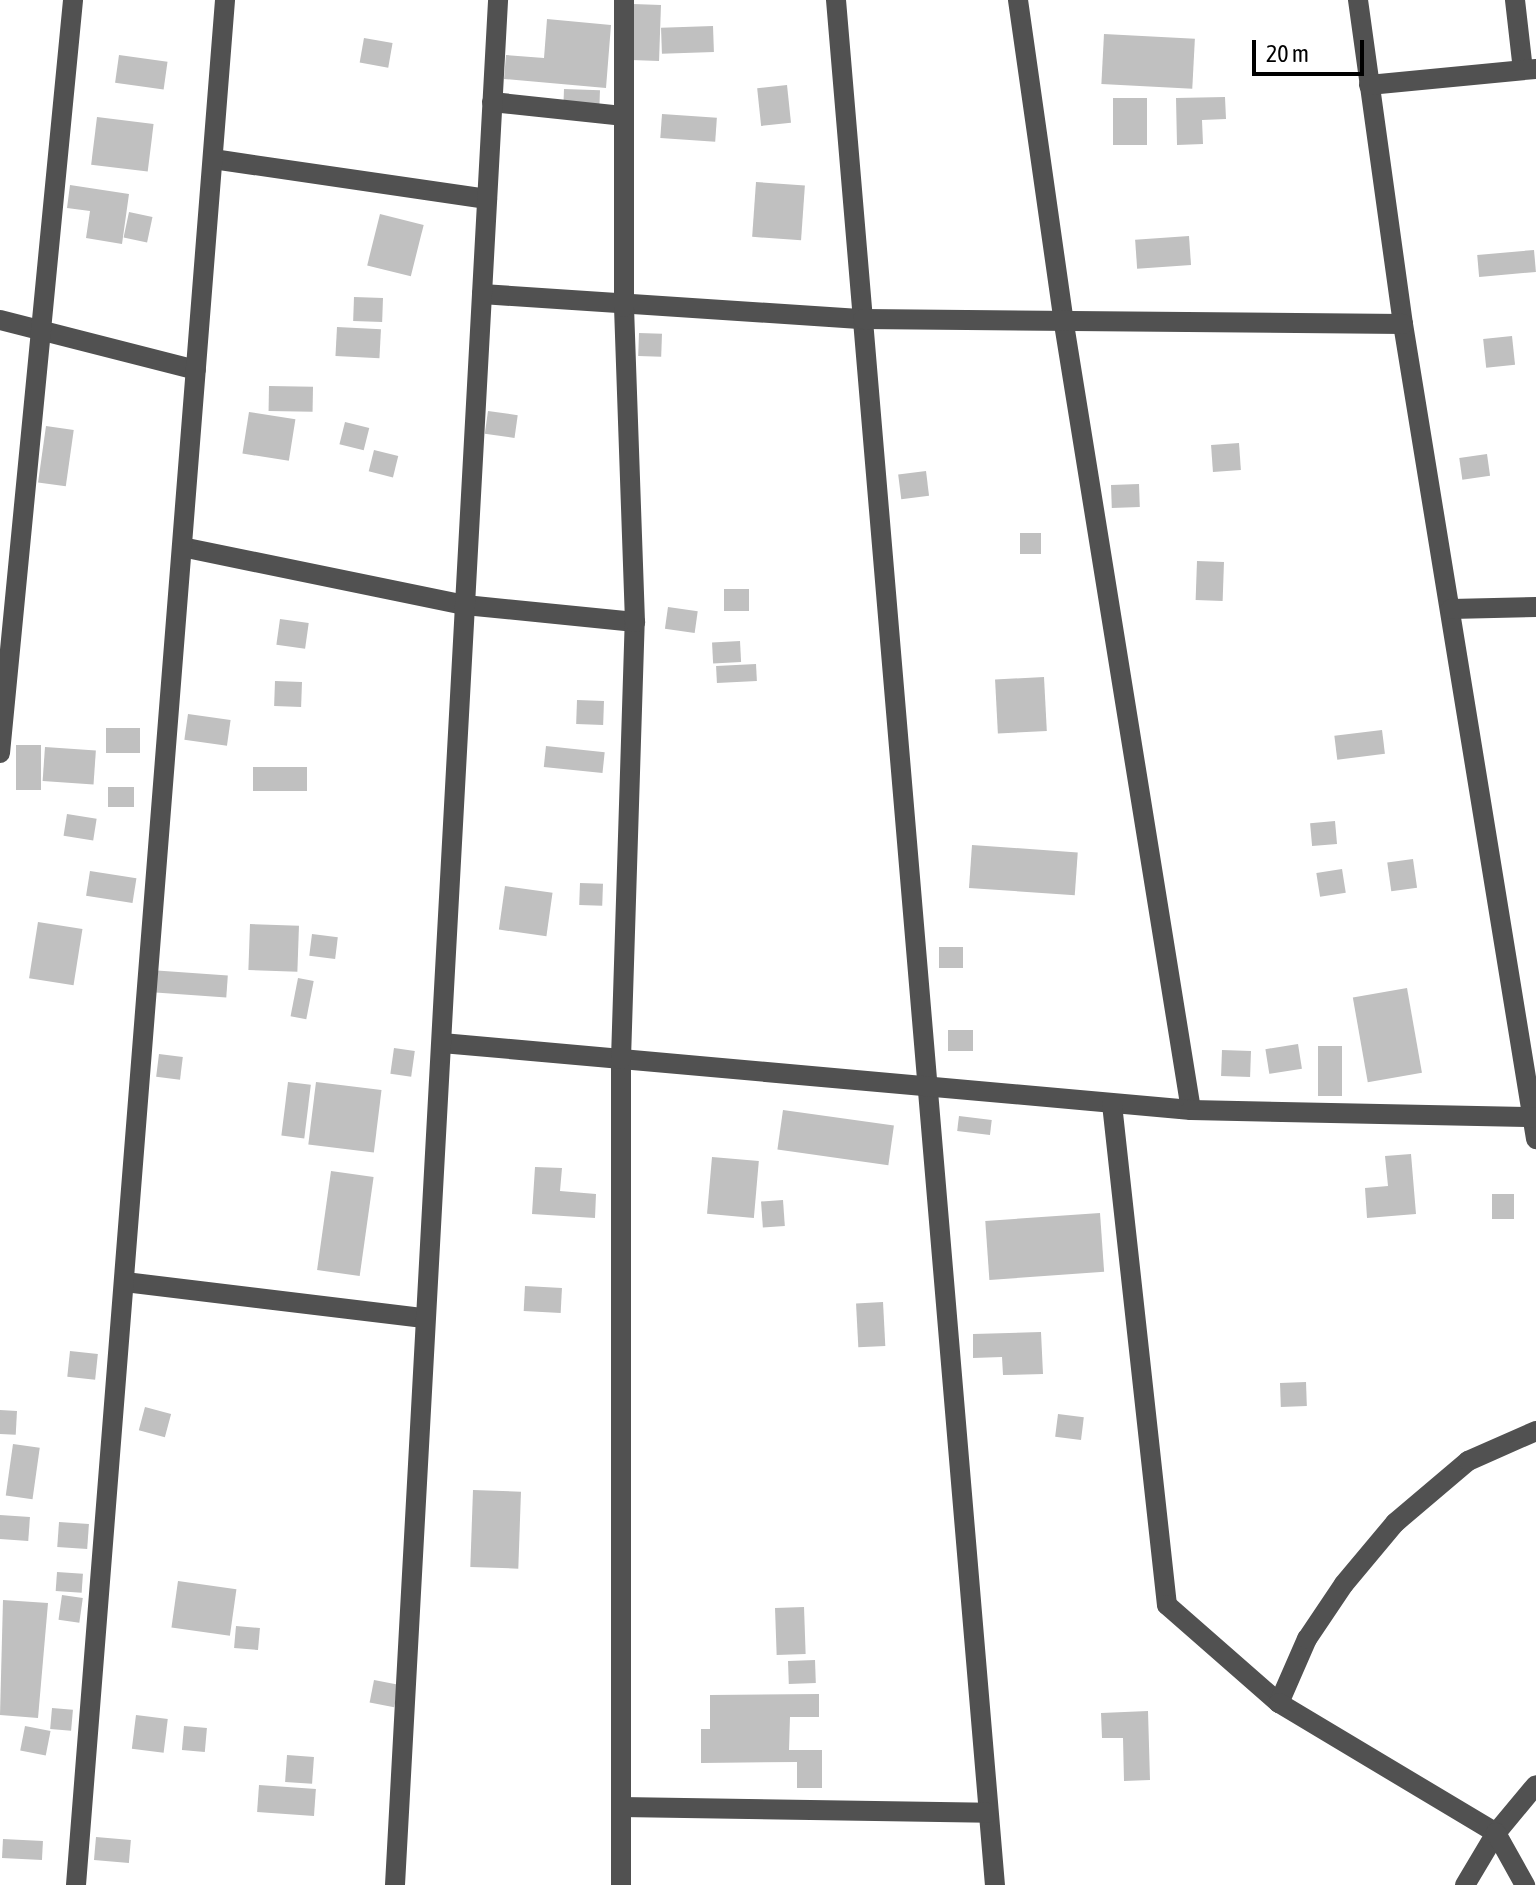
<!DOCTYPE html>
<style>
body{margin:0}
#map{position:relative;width:1536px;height:1885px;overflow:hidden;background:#fff;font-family:"Asap Condensed",sans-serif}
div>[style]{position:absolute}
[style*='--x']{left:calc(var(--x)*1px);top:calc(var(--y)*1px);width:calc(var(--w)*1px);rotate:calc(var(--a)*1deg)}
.building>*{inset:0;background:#c0c0c0;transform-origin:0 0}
.minor>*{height:20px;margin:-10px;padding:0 10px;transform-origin:10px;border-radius:10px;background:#515151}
span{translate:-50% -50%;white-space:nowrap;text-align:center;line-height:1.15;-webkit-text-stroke:7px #fff;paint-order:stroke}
.scale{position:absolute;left:1252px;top:40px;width:112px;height:36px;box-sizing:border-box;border:4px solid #000;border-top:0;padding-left:10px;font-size:24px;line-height:28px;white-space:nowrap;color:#000;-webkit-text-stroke:6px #fff;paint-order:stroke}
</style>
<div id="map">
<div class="building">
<div style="left:633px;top:4px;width:28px;height:56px;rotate:2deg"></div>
<div style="clip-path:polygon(547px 19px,611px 25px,606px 88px,504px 79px,506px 55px,544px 58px)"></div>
<div style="left:713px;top:26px;width:26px;height:52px;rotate:88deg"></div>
<div style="left:1104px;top:34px;width:91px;height:50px;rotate:3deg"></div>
<div style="left:364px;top:38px;width:29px;height:25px;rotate:10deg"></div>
<div style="left:119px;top:55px;width:49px;height:28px;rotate:8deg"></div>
<div style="left:787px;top:85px;width:38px;height:30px;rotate:84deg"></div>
<div style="left:564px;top:89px;width:36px;height:15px;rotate:2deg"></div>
<div style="clip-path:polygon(1225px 97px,1226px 119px,1202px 120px,1203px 144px,1177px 145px,1176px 98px)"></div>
<div style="left:1113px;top:98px;width:34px;height:47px"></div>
<div style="left:662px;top:114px;width:55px;height:24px;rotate:4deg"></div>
<div style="left:97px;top:117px;width:57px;height:48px;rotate:7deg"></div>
<div style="left:756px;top:182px;width:49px;height:55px;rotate:4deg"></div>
<div style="clip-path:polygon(70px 185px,129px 194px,122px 244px,86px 238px,90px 211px,67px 208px)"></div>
<div style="left:129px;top:212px;width:24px;height:26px;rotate:12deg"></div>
<div style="left:380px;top:214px;width:45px;height:53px;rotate:14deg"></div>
<div style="left:1189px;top:236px;width:29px;height:54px;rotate:86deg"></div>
<div style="left:1534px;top:250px;width:22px;height:57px;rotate:85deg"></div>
<div style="left:354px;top:297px;width:29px;height:24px;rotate:2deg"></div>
<div style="left:337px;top:327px;width:44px;height:29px;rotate:3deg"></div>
<div style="left:639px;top:333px;width:23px;height:23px;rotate:2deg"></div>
<div style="left:1512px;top:336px;width:29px;height:29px;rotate:84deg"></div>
<div style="left:269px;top:386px;width:44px;height:25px;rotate:1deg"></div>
<div style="left:488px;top:411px;width:30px;height:23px;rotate:8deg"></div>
<div style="left:249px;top:412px;width:47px;height:42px;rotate:9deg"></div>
<div style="left:345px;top:422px;width:25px;height:23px;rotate:14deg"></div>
<div style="left:46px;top:426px;width:28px;height:57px;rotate:8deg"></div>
<div style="left:1239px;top:443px;width:27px;height:28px;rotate:86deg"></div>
<div style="left:374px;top:450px;width:25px;height:22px;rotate:14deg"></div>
<div style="left:1487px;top:454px;width:22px;height:28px;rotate:82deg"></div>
<div style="left:926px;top:471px;width:25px;height:28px;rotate:83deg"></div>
<div style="left:1139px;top:484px;width:23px;height:28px;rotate:88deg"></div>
<div style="left:1020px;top:533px;width:21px;height:21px"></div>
<div style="left:1197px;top:561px;width:27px;height:39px;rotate:2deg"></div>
<div style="left:724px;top:589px;width:25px;height:22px"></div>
<div style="left:668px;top:607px;width:30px;height:22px;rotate:8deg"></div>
<div style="left:280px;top:619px;width:29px;height:26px;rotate:8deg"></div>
<div style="left:740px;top:641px;width:21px;height:28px;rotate:87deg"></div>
<div style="left:756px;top:664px;width:17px;height:40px;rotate:87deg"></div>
<div style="left:1044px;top:677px;width:54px;height:49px;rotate:87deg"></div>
<div style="left:275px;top:681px;width:27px;height:25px;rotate:2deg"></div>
<div style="left:577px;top:700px;width:27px;height:24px;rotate:2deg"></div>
<div style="left:188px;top:714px;width:43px;height:26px;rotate:8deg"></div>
<div style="left:106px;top:728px;width:34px;height:25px"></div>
<div style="left:1382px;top:730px;width:24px;height:48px;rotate:83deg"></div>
<div style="left:16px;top:745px;width:25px;height:45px"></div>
<div style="left:546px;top:746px;width:59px;height:21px;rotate:6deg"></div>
<div style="left:45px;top:747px;width:51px;height:34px;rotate:4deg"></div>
<div style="left:307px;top:767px;width:24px;height:54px;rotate:90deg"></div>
<div style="left:134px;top:787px;width:20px;height:26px;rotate:90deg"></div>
<div style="left:67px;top:814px;width:30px;height:22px;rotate:9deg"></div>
<div style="left:1335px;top:821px;width:23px;height:25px;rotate:85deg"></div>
<div style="left:972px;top:845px;width:106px;height:43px;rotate:4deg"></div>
<div style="left:1413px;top:859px;width:29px;height:26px;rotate:82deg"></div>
<div style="left:1342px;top:869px;width:24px;height:26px;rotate:81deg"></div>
<div style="left:90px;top:871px;width:47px;height:25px;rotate:9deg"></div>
<div style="left:580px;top:883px;width:23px;height:22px;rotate:2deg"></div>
<div style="left:505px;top:886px;width:48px;height:44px;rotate:8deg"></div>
<div style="left:38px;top:922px;width:45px;height:57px;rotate:9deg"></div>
<div style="left:250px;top:924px;width:49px;height:46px;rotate:2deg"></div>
<div style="left:312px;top:934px;width:26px;height:22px;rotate:7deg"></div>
<div style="left:939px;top:947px;width:24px;height:21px"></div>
<div style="left:150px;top:970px;width:78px;height:22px;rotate:4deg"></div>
<div style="left:298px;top:978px;width:16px;height:39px;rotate:11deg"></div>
<div style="left:1407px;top:988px;width:86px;height:55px;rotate:80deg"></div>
<div style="left:948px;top:1030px;width:25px;height:21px"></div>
<div style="left:1298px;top:1044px;width:25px;height:33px;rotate:81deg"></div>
<div style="left:1318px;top:1046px;width:24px;height:50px"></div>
<div style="left:394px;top:1048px;width:21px;height:26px;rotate:8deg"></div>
<div style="left:1222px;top:1050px;width:29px;height:26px;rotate:2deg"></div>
<div style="left:159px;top:1054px;width:24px;height:23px;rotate:7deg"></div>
<div style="left:288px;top:1082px;width:23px;height:54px;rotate:7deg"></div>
<div style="left:316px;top:1082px;width:66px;height:63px;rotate:7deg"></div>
<div style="left:783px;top:1110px;width:112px;height:40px;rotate:8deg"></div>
<div style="left:959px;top:1116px;width:33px;height:15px;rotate:7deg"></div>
<div style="clip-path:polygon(1411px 1154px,1416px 1214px,1367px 1218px,1365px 1188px,1388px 1186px,1385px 1156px)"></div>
<div style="left:712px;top:1157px;width:47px;height:57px;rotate:5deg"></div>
<div style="clip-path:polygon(535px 1167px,562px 1168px,560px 1191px,596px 1194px,595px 1218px,532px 1214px)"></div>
<div style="left:331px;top:1171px;width:43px;height:100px;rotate:8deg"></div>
<div style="left:1492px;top:1194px;width:22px;height:25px"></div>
<div style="left:783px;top:1200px;width:26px;height:22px;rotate:86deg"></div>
<div style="left:1100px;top:1213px;width:59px;height:115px;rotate:86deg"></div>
<div style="left:525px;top:1286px;width:37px;height:25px;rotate:3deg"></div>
<div style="left:883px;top:1302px;width:44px;height:27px;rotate:87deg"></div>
<div style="clip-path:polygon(1041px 1332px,1043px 1374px,1003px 1375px,1002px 1357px,973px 1358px,973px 1334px)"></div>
<div style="left:70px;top:1351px;width:28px;height:26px;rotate:6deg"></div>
<div style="left:1306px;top:1382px;width:24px;height:26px;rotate:88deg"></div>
<div style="left:145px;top:1407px;width:27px;height:24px;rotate:15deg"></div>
<div style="left:0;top:1410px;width:17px;height:24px;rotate:3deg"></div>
<div style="left:1058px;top:1414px;width:26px;height:23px;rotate:7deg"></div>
<div style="left:13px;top:1444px;width:27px;height:52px;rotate:8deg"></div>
<div style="left:473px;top:1490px;width:48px;height:77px;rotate:2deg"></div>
<div style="left:0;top:1515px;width:30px;height:24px;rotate:4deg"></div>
<div style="left:59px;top:1522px;width:30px;height:25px;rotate:4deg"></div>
<div style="left:57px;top:1572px;width:26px;height:19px;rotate:4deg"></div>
<div style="left:178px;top:1581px;width:59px;height:47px;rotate:8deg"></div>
<div style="left:62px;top:1595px;width:21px;height:25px;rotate:8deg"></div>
<div style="clip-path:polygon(3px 1600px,48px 1603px,38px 1718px,0 1715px)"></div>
<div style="left:804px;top:1607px;width:47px;height:29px;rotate:88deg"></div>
<div style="left:236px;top:1626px;width:24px;height:22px;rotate:5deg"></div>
<div style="left:815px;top:1660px;width:23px;height:27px;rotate:88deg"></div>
<div style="left:374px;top:1680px;width:25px;height:23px;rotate:11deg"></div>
<div style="clip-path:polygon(819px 1694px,819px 1717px,790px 1717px,789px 1750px,822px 1750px,822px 1788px,797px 1788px,797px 1762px,701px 1763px,701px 1729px,710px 1729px,710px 1695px)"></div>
<div style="left:52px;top:1708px;width:21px;height:21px;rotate:5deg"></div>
<div style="clip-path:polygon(1148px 1711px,1150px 1780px,1124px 1781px,1123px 1738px,1102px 1738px,1101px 1713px)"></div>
<div style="left:136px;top:1715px;width:32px;height:34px;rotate:7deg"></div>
<div style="left:25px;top:1726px;width:26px;height:25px;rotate:11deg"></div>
<div style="left:184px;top:1726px;width:23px;height:24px;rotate:5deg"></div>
<div style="left:287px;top:1755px;width:27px;height:27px;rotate:4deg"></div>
<div style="left:259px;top:1785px;width:57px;height:27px;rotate:4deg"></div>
<div style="left:96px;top:1837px;width:35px;height:23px;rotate:5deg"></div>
<div style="left:3px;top:1839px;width:40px;height:19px;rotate:3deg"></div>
</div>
<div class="minor">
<div style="--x:836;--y:0;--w:1892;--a:85.18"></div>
<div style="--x:1018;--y:0;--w:327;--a:81.9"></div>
<div style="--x:1064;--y:324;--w:796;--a:80.82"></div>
<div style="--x:1358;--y:0;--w:327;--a:82.1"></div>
<div style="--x:1403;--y:324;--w:826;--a:80.73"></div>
<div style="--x:1515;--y:0;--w:70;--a:83.5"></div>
<div style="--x:1369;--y:85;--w:168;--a:-5.5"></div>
<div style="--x:492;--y:102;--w:131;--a:6.1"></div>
<div style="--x:213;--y:159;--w:277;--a:8.3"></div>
<div style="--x:482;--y:294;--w:382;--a:3.8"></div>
<div style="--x:863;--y:319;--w:540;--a:0.53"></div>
<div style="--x:0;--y:320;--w:202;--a:14.3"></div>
<div style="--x:182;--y:547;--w:289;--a:11.6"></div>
<div style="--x:465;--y:605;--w:171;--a:5.7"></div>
<div style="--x:1451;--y:609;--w:85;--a:-1.3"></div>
<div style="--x:0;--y:753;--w:757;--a:-84.46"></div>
<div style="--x:442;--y:1043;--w:752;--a:5.11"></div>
<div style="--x:1191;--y:1110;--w:341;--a:1.2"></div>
<div style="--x:1112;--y:1104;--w:504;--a:83.74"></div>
<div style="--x:1167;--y:1605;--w:149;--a:41.2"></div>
<div style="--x:1279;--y:1703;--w:70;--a:-66.4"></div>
<div style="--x:1307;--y:1639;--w:66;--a:-56.1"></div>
<div style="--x:1344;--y:1584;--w:80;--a:-50.1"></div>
<div style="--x:1395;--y:1523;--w:96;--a:-40.3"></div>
<div style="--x:1468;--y:1461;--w:74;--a:-23.8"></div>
<div style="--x:125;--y:1282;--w:301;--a:6.9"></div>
<div style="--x:1279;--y:1703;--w:253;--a:30.9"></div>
<div style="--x:1496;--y:1833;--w:62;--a:-50.2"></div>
<div style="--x:621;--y:1807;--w:367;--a:0.9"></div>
<div style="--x:76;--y:1885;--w:1891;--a:-85.48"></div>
<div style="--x:395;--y:1885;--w:1888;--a:-86.87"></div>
<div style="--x:621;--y:1885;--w:826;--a:-90"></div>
<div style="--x:621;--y:1059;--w:437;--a:-88.2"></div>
<div style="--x:635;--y:622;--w:315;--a:-92"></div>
<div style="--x:624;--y:307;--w:307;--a:-90"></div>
<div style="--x:1465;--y:1885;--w:61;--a:-59.2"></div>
<div style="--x:1496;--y:1833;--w:60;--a:60.9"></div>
</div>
<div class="scale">20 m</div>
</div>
